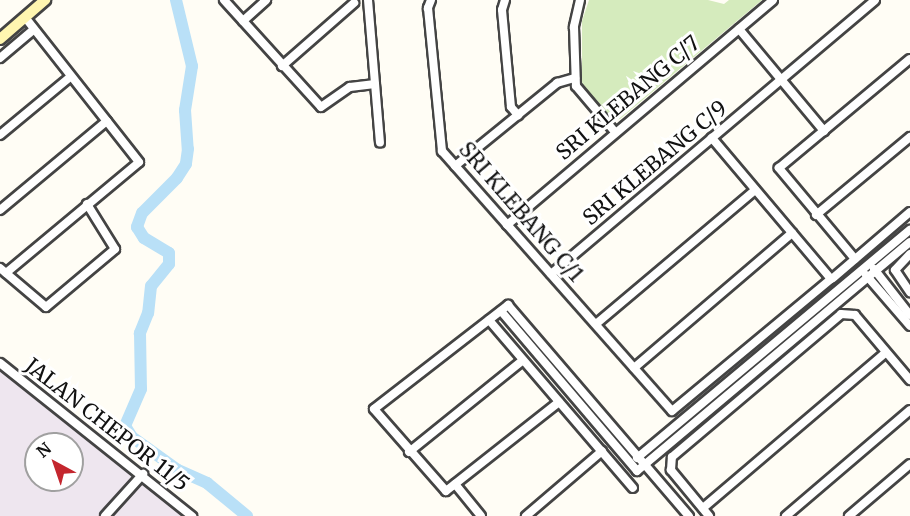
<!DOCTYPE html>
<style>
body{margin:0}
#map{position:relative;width:910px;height:516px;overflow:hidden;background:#fffdf5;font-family:Merriweather,serif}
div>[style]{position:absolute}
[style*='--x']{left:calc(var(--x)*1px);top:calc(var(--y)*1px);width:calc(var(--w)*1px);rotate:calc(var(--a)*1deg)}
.industrial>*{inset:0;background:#eee6ef}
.green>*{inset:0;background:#d5ebbd}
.river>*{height:12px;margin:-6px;padding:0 6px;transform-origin:6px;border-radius:6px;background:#b9e0f7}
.roads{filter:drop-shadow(2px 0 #444) drop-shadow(-2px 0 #444) drop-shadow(0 2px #444) drop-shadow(0 -2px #444)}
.street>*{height:8px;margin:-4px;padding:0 4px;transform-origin:4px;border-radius:4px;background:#fff}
.secondary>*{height:10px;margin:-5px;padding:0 5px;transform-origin:5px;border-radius:5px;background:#fff6b0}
span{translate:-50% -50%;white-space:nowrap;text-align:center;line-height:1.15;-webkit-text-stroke:6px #fff;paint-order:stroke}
.street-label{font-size:21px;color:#111}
.north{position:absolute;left:24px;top:432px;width:60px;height:60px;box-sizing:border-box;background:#fff;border:2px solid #a0a0a0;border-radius:50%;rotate:320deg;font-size:16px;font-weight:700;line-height:24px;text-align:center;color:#111}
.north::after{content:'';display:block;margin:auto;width:21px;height:27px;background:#c4262e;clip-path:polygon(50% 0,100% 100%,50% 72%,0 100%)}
</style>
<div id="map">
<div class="industrial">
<div style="clip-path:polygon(evenodd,0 363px,192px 516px,0 516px,0 363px,36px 444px,72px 444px,72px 480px,36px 480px,36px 444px)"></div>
</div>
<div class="green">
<div style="clip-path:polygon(589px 0,708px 0,724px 4px,729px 0,762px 0,620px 119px,611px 120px,586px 93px,582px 82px,582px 21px)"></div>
</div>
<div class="river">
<div style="--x:176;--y:0;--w:68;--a:76.4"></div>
<div style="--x:192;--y:66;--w:45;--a:99"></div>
<div style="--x:185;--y:110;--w:39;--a:86"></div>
<div style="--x:188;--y:149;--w:15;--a:98"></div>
<div style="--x:186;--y:164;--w:17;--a:123"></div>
<div style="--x:177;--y:178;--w:49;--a:135"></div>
<div style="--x:142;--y:213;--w:15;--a:110"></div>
<div style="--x:137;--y:227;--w:13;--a:58"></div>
<div style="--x:144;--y:238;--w:29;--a:31"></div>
<div style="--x:169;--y:253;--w:11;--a:90"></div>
<div style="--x:169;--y:264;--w:28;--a:129"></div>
<div style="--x:151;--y:286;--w:27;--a:96"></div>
<div style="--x:148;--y:313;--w:22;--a:112"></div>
<div style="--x:140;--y:333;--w:56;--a:89"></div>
<div style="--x:141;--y:389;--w:40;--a:113.4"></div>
<div style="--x:125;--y:426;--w:13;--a:58"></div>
<div style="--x:132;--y:437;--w:57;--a:35.7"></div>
<div style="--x:178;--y:470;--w:32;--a:24"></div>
<div style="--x:207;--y:483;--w:52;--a:39.5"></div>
</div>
<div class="roads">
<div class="street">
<div style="--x:224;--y:0;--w:144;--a:47.8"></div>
<div style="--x:321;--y:107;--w:35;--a:-35"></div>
<div style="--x:350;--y:87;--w:25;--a:-7"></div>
<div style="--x:368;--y:0;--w:143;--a:85.2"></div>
<div style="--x:431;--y:0;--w:9;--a:111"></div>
<div style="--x:428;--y:8;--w:144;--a:84.4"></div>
<div style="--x:442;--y:151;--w:347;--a:48.5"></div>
<div style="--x:672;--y:411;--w:207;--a:-39.7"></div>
<div style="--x:831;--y:279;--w:185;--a:-130.2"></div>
<div style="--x:505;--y:0;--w:10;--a:107"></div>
<div style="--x:502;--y:10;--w:97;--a:84.7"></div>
<div style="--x:511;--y:107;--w:11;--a:49"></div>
<div style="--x:580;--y:0;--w:28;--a:103"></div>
<div style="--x:574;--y:27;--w:59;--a:88.1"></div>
<div style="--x:576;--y:86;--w:60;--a:49.7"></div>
<div style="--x:243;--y:21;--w:31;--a:-42"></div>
<div style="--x:739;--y:29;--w:133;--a:50.2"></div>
<div style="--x:0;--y:58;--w:42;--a:-40.2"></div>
<div style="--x:282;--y:66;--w:96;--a:-41.2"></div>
<div style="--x:0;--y:135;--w:91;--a:-39.6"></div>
<div style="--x:455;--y:166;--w:132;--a:-39.1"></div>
<div style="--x:557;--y:83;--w:19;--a:-16"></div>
<div style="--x:0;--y:210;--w:139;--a:-39.8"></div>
<div style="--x:816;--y:215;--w:122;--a:-39.7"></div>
<div style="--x:507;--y:225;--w:348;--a:-40.2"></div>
<div style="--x:910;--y:254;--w:22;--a:133"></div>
<div style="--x:895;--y:270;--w:27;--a:56"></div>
<div style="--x:855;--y:259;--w:119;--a:-129.9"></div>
<div style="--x:779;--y:168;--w:170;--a:-39.8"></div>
<div style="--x:0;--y:268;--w:60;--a:40.3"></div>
<div style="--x:46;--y:307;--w:90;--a:-40"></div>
<div style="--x:115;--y:249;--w:53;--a:-121.9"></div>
<div style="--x:874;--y:269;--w:58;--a:52"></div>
<div style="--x:6;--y:273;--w:173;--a:-39.8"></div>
<div style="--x:139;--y:162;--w:184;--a:-128.2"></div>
<div style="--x:551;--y:274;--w:424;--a:-40.2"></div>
<div style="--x:866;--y:275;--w:67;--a:49.2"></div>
<div style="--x:833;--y:278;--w:101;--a:-40.6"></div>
<div style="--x:501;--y:311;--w:210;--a:49.6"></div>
<div style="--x:637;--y:471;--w:356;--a:-40"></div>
<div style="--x:489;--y:320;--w:221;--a:49.4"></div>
<div style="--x:596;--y:324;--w:208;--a:-40.1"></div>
<div style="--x:0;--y:363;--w:246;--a:38.6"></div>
<div style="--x:634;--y:368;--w:208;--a:-40.5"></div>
<div style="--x:559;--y:402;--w:144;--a:141.8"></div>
<div style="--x:446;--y:491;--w:109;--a:-131.3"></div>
<div style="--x:374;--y:409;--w:170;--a:-37.8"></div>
<div style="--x:508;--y:305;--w:278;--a:49.4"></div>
<div style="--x:409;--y:452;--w:146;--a:-38.9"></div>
<div style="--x:637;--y:458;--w:356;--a:-39.9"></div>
<div style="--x:455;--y:484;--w:41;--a:50.9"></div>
<div style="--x:703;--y:508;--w:240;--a:-40.4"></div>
<div style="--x:105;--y:516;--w:57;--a:-47.9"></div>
<div style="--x:526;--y:516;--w:100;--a:-40.5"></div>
<div style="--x:709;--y:516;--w:60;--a:-129.6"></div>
<div style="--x:671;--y:470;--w:13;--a:-86"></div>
<div style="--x:672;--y:457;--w:221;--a:-40.2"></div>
<div style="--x:841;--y:314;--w:14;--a:4"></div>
<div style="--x:855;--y:315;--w:85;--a:49.8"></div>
<div style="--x:786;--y:516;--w:163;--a:-40.5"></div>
<div style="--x:849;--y:516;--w:80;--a:-40.4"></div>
</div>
<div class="secondary">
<div style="--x:0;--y:39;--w:60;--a:-40.9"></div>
</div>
</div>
<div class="street-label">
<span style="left:628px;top:98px;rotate:-40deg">SRI KLEBANG C/7</span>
<span style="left:655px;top:163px;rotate:-40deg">SRI KLEBANG C/9</span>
<span style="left:521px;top:212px;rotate:49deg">SRI KLEBANG C/1</span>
<span style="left:107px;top:425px;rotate:38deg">JALAN CHEPOR 11/5</span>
</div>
<div class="north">N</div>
</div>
